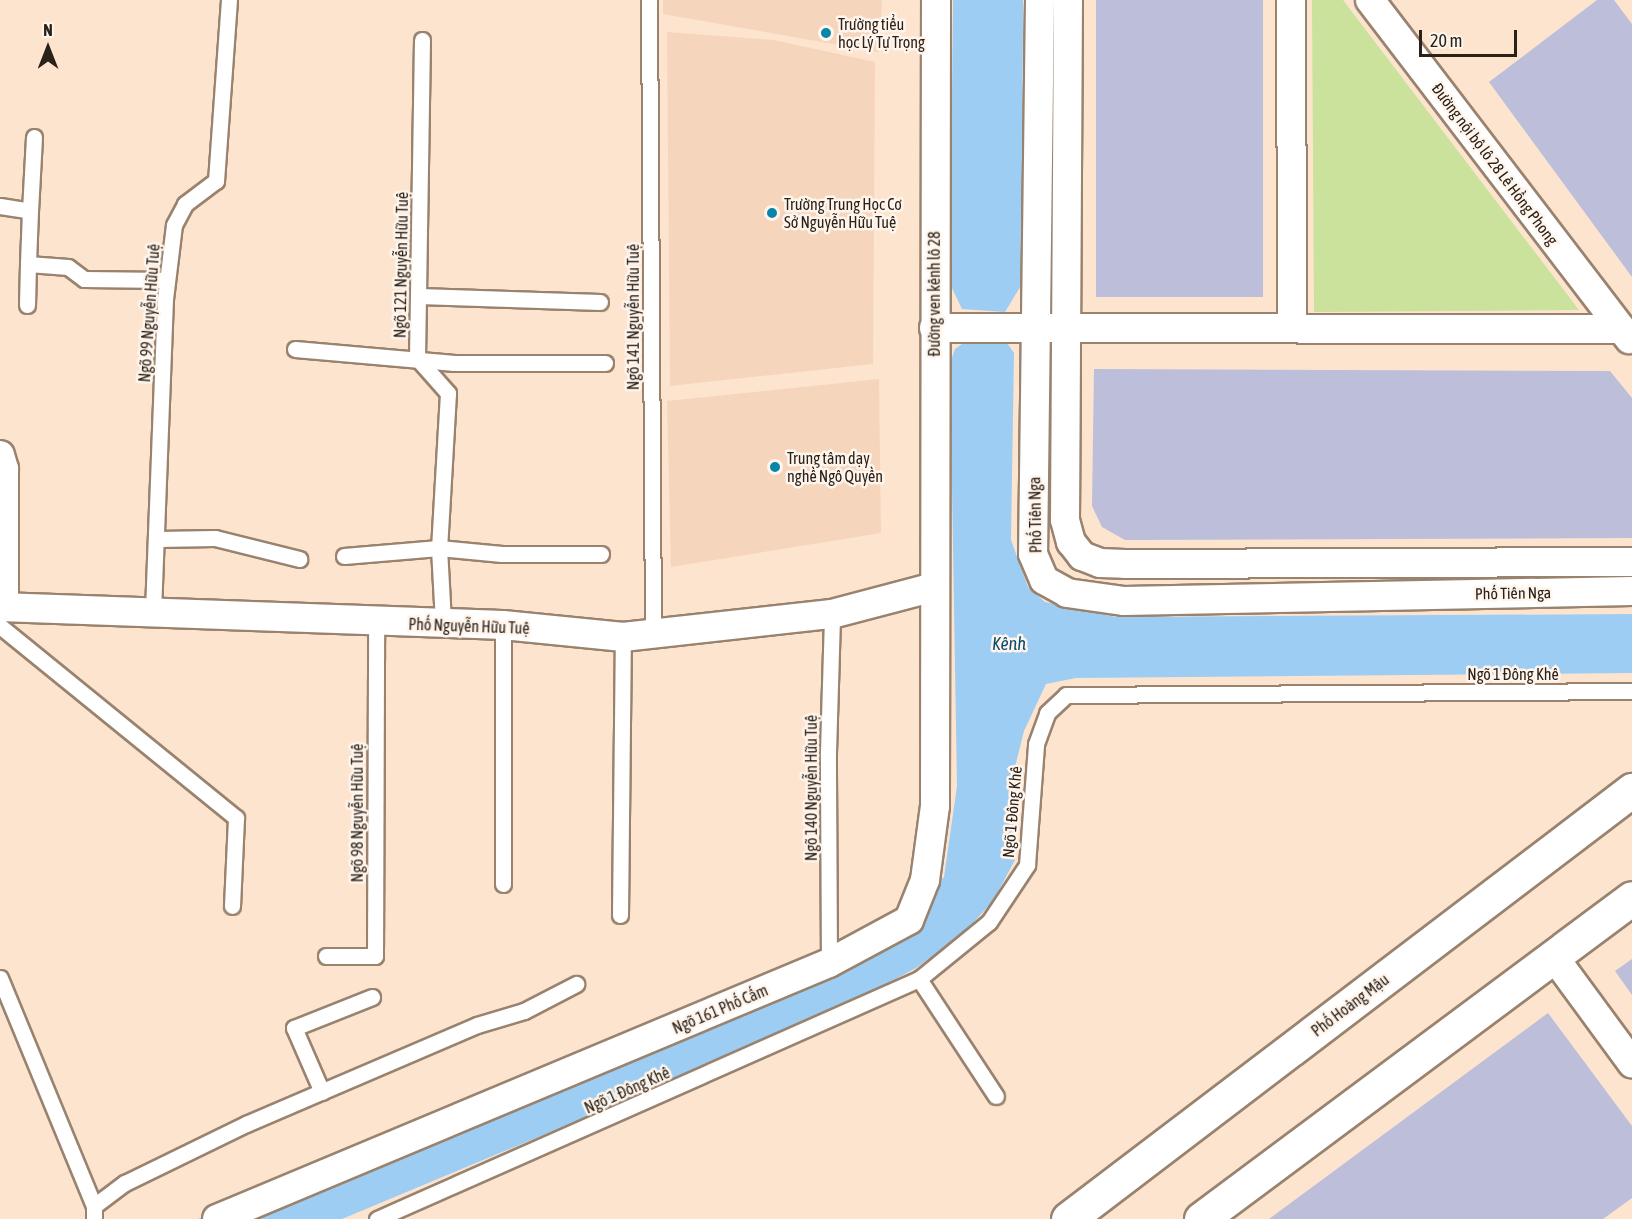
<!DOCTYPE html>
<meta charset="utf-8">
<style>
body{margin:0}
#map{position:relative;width:1632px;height:1219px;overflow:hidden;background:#fde4cf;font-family:"Asap Condensed",sans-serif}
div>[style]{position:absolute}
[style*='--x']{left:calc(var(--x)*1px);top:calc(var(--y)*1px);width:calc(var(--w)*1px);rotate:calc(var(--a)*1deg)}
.built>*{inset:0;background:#f5d6bc}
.green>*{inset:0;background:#cae29b}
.water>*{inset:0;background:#9dcdf3}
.building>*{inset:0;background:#bcbeda;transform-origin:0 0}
.roads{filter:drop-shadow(2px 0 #99836f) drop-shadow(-2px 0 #99836f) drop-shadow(0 2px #99836f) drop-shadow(0 -2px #99836f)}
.service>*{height:15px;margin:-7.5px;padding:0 7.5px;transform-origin:7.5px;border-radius:7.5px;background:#fff}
.minor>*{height:28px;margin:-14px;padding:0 14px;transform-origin:14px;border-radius:14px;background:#fff}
.tertiary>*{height:33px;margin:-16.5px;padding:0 16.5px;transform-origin:16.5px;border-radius:16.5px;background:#fff}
.dots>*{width:16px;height:16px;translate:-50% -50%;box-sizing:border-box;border:3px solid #fff5ec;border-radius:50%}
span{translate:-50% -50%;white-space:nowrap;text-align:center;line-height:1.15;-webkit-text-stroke:5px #fff5ec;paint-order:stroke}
.poi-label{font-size:16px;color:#2a2119}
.left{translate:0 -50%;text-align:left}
.street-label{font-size:16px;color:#2a2119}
.water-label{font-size:18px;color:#064a72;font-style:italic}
.north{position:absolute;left:18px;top:18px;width:60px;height:60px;-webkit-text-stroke:4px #fff5ec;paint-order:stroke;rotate:0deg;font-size:16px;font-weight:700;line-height:24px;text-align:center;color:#2a2119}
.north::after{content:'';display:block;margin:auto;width:21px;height:27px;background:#2a2119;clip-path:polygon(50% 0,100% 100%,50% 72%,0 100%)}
.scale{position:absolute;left:1419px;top:30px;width:98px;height:27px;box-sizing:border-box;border:3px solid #2a2119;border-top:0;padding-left:8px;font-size:18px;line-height:21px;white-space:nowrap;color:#2a2119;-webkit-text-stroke:4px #fff5ec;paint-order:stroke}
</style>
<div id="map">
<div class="built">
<div style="clip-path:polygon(663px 0,882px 0,879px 52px,663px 14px)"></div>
<div style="clip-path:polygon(667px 32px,774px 40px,875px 62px,873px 364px,670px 386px)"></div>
<div style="clip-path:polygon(879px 379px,881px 533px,671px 567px,667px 401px)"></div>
</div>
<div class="green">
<div style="clip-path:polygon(1312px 0,1343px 0,1579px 310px,1314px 312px)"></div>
</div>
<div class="water">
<div style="clip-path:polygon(953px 0,1023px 0,1022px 284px,1005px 312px,962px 309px,950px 284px)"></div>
<div style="clip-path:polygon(969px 339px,1005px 340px,1014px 353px,1011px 540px,1028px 587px,1045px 602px,1116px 617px,1632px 614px,1632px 673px,1076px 678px,1046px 684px,1024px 731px,1013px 775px,1015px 860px,993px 901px,962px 935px,916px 968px,821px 1019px,342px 1219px,198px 1219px,871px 929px,918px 904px,944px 877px,957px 786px,950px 364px,955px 349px)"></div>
</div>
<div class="building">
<div style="left:1096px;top:0;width:167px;height:297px"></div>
<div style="clip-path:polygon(1597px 0,1614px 0,1632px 24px,1632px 277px,1489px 82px)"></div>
<div style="clip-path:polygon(1094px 369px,1610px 371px,1632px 398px,1632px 538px,1125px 540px,1102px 527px,1092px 506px)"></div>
<div style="clip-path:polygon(1632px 959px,1632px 995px,1615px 971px)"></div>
<div style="clip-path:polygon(1548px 1013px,1632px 1126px,1632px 1198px,1603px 1219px,1269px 1219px)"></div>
</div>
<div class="roads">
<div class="service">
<div style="--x:649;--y:0;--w:633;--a:89.64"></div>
<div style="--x:422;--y:40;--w:318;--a:90.9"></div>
<div style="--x:417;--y:358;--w:47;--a:48.5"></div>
<div style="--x:448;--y:393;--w:155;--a:93.3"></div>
<div style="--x:439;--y:548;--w:75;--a:86.9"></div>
<div style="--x:0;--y:206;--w:30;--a:9"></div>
<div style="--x:30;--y:211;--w:53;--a:92.2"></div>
<div style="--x:28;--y:264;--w:40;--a:4.3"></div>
<div style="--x:68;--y:267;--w:20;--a:37"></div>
<div style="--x:84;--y:279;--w:83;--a:0.7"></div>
<div style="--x:30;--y:211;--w:74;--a:-86.9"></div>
<div style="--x:419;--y:296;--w:181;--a:1.9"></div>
<div style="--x:27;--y:305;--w:41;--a:-88.6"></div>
<div style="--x:295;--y:349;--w:160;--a:5"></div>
<div style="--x:454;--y:363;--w:151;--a:0"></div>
<div style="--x:158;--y:539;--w:57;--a:-1"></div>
<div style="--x:215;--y:538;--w:87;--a:14"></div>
<div style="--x:344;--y:556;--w:95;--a:-4.8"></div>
<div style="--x:439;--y:548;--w:63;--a:5.4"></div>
<div style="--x:502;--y:554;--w:99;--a:0"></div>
<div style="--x:153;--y:611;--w:312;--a:-87.8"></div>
<div style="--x:165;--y:299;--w:75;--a:-83.1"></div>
<div style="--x:174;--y:225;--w:24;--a:-62"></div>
<div style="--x:185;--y:204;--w:39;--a:-37"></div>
<div style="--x:216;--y:181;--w:181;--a:-85.9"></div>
<div style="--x:503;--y:625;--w:259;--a:90"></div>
<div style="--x:0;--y:626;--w:304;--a:39.1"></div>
<div style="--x:236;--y:818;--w:88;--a:92.6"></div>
<div style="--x:620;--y:915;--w:278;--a:-89.4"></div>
<div style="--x:326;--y:956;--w:49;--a:0"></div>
<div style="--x:375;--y:956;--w:333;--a:-89.8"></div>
<div style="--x:829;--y:963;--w:211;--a:-90.3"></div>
<div style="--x:828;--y:752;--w:138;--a:-88.3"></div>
<div style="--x:0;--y:978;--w:247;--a:67.6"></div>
<div style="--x:919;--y:979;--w:140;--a:56.7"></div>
<div style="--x:322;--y:1092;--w:70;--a:-113.6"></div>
<div style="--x:294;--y:1028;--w:84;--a:-21.7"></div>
<div style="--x:94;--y:1219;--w:13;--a:-90"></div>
<div style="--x:94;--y:1206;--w:39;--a:-37"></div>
<div style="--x:125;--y:1183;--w:135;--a:-26"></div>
<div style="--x:246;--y:1124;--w:251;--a:-23.2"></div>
<div style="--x:477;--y:1025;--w:49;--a:-16.6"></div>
<div style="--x:524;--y:1011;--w:59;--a:-27.4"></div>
<div style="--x:377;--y:1219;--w:593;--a:-23.88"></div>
<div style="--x:919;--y:979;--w:90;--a:-39.2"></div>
<div style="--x:989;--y:922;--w:69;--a:-56.3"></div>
<div style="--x:1027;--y:865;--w:121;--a:-85.7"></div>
<div style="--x:1036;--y:744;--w:33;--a:-70"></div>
<div style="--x:1047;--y:713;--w:26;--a:-43"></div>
<div style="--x:1066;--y:695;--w:566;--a:-0.4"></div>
</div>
<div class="minor">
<div style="--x:1040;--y:0;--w:554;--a:90.72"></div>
<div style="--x:1033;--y:554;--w:28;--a:67"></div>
<div style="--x:1044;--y:580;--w:26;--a:29"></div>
<div style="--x:1067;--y:593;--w:58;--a:8"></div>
<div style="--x:1124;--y:601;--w:508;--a:-1.13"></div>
<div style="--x:1068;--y:0;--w:520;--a:90.33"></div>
<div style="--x:1065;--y:520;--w:23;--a:75"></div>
<div style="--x:1071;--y:542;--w:18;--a:52"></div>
<div style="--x:1082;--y:556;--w:19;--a:21"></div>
<div style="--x:1100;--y:563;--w:25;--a:2"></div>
<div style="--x:1125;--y:564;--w:507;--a:-0.23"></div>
<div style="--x:1291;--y:0;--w:328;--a:89.8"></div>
<div style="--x:1370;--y:0;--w:427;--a:52.6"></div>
<div style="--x:934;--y:328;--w:687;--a:0.08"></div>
<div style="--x:0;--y:455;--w:15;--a:74"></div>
<div style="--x:4;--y:469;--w:137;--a:90"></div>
<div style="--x:0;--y:607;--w:503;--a:2.05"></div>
<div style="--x:503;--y:625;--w:121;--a:5.7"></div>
<div style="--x:623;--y:637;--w:210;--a:-6.3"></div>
<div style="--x:832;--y:614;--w:106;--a:-14.8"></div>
<div style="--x:1554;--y:957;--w:132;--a:53.7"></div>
<div style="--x:217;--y:1219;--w:663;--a:-22.7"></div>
<div style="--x:829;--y:963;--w:91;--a:-28.3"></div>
<div style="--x:909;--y:920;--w:43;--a:-68.2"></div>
<div style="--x:925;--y:880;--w:75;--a:-82.3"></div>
<div style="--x:935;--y:806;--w:806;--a:-89.93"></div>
</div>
<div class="tertiary">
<div style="--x:1068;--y:1219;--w:709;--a:-37.26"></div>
<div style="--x:1201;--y:1219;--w:537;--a:-36.68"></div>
</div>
</div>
<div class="dots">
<div style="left:826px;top:33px;background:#0786a9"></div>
<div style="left:772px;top:213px;background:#0786a9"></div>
<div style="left:775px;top:467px;background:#0786a9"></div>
</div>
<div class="poi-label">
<span class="left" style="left:838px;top:33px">Trường tiểu<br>học Lý Tự Trọng</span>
<span class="left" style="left:784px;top:213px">Trường Trung Học Cơ<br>Sở Nguyễn Hữu Tuệ</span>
<span class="left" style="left:787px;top:467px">Trung tâm dạy<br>nghề Ngô Quyền</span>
</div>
<div class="street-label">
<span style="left:1495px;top:164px;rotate:53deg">Đường nội bộ lô 28 Lê Hồng Phong</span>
<span style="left:401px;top:265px;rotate:-89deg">Ngõ 121 Nguyễn Hữu Tuệ</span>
<span style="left:934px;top:294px;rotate:-90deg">Đường ven kênh lô 28</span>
<span style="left:149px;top:313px;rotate:-86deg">Ngõ 99 Nguyễn Hữu Tuệ</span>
<span style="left:633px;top:317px;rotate:-90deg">Ngõ 141 Nguyễn Hữu Tuệ</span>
<span style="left:1035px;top:515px;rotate:-91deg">Phố Tiên Nga</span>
<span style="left:1513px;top:593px;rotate:-1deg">Phố Tiên Nga</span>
<span style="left:469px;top:626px;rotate:2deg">Phố Nguyễn Hữu Tuệ</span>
<span style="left:1513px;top:674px">Ngõ 1 Đông Khê</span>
<span style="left:811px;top:788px;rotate:-90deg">Ngõ 140 Nguyễn Hữu Tuệ</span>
<span style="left:1012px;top:812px;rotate:-85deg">Ngõ 1 Đông Khê</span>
<span style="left:357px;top:813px;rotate:-90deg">Ngõ 98 Nguyễn Hữu Tuệ</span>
<span style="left:1350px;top:1005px;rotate:-37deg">Phố Hoàng Mậu</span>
<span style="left:720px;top:1009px;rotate:-23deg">Ngõ 161 Phố Cấm</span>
<span style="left:627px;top:1090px;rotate:-24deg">Ngõ 1 Đông Khê</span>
</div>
<div class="water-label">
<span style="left:1009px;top:644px">Kênh</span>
</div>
<div class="north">N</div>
<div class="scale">20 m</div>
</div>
